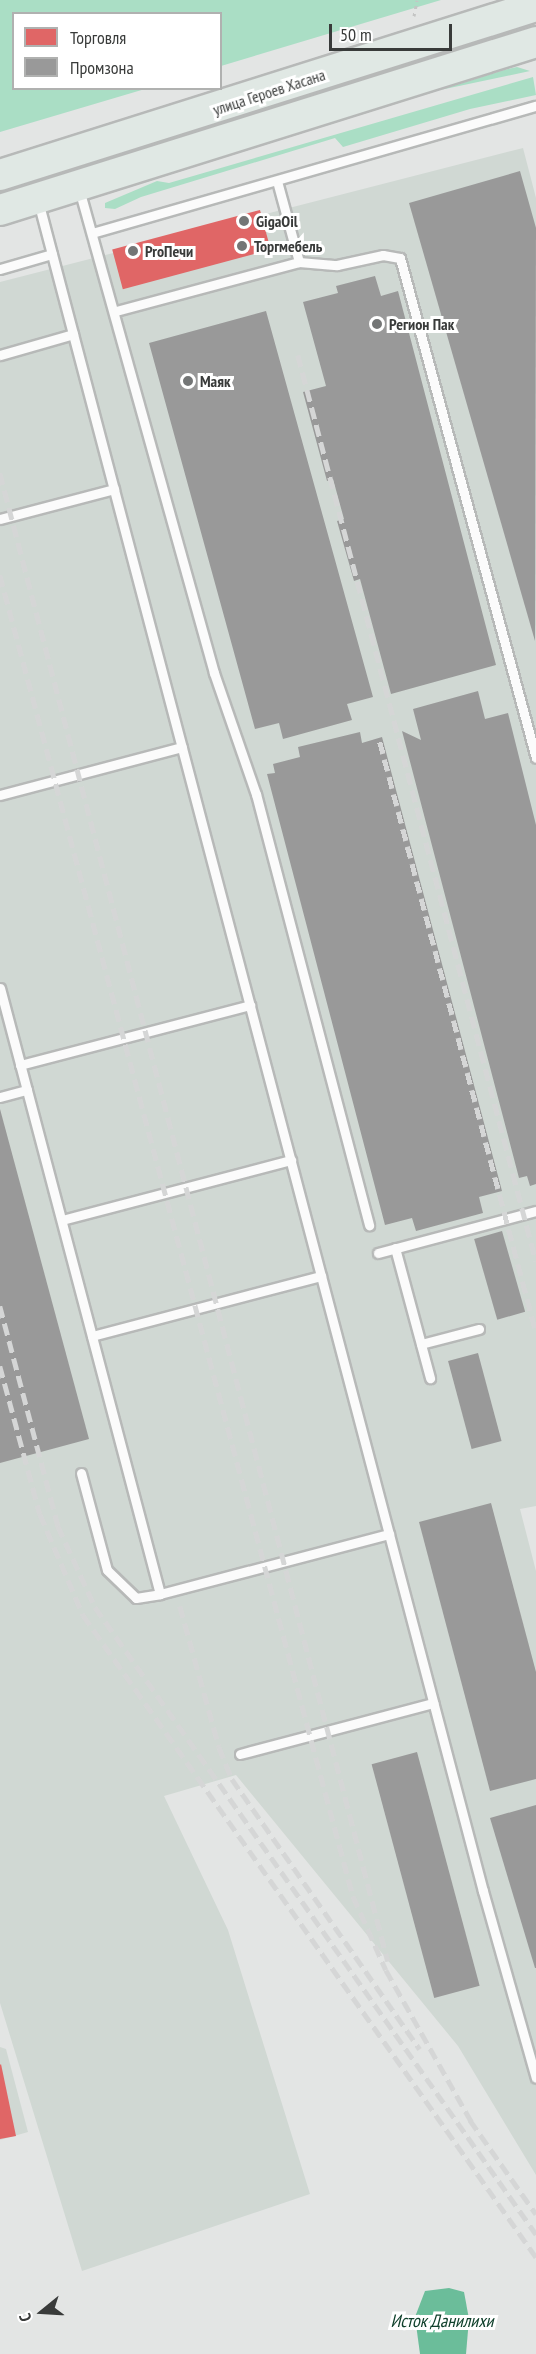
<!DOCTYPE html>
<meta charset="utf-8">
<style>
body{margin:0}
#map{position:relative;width:536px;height:2354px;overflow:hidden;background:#e3e5e4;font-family:"PT Sans Narrow",sans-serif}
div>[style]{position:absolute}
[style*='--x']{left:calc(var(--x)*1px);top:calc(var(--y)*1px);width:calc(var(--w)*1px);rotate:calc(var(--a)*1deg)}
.built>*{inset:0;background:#d0d8d3}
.green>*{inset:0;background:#aadec5}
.water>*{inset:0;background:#6bbd9a}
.shops>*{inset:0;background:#e06666;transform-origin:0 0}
.industry>*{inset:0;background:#999;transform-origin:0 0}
.path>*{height:3px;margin-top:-1.5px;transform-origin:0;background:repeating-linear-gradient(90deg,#c4c5c4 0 3px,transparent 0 7.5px)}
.roads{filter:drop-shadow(2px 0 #b7b9b8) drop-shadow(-2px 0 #b7b9b8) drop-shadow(0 2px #b7b9b8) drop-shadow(0 -2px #b7b9b8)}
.lane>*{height:9px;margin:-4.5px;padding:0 4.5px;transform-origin:4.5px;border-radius:4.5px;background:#fbfbfb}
.primary>*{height:30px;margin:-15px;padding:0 15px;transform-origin:15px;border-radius:15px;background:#e0e8e4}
.rail>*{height:4.5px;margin-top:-2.25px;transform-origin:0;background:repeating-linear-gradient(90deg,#d5d6d6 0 12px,transparent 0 18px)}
.dots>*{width:16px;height:16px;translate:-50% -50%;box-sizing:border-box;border:3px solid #fff;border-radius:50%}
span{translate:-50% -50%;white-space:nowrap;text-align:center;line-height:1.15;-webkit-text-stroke:6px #fff;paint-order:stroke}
.street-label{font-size:16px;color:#393b3a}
.poi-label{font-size:16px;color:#393b3a;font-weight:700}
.left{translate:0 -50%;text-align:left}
.water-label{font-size:18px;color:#0f402b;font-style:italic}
.legend{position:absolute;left:12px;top:12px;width:210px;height:78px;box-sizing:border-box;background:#fff;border:2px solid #b0b1b0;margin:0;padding:8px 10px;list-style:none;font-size:18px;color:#393b3a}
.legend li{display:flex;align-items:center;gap:12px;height:30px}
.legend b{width:30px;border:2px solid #b0b1b0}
.north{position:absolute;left:12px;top:2282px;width:60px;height:60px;-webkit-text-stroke:4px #fff;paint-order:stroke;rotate:252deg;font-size:16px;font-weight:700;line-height:24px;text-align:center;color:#393b3a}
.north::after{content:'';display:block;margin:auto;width:21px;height:27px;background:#393b3a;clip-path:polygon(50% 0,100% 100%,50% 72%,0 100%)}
.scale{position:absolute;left:329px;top:24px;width:123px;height:27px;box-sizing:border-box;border:3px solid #393b3a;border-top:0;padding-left:8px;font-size:18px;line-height:21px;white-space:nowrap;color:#393b3a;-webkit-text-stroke:4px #fff;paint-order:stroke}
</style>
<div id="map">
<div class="built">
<div style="clip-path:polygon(523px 148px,536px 198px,536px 1506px,520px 1509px,536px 1571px,536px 2175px,458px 2046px,236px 1775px,164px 1796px,228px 1930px,310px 2194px,82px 2271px,0 2003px,0 282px)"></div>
<div style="clip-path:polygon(0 2047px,6px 2049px,28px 2132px,0 2140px)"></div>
</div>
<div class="green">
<div style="clip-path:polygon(0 0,441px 0,221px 66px,220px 14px,14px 14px,14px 88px,145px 89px,0 132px)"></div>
<div style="clip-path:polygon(517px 67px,530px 71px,440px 90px,504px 70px)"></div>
<div style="clip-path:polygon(533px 77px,536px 95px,470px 109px,343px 147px,335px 138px,141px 197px,115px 209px,105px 208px,105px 203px,157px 181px,169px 183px)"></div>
</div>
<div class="water">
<div style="clip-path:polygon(449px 2288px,464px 2292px,469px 2319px,466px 2354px,420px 2354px,415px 2317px,425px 2291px)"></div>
</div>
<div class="shops">
<div style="left:260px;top:210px;width:41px;height:153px;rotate:75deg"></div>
<div style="clip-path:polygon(1px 2064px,16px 2136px,0 2139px,0 2065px)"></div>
</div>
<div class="industry">
<div style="clip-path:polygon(520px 171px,536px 228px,535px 641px,409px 203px)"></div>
<div style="clip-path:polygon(375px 276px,381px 296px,398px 291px,496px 665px,391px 694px,360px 579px,354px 581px,337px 521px,344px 519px,333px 479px,327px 481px,303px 392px,326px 386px,303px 302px,338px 293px,336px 286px)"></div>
<div style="clip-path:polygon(266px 311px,373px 697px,347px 704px,352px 720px,283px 739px,279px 723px,255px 729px,149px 343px)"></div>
<div style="clip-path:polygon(478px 691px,485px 719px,508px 713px,536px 825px,536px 1184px,530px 1186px,527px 1176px,519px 1178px,402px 731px,421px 740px,413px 709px)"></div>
<div style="clip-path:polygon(360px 732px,362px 743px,382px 737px,502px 1191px,479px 1197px,483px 1213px,416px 1231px,412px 1218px,385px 1225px,267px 774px,275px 773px,273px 764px,300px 757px,298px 747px)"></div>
<div style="clip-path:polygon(0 1109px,89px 1439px,0 1463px)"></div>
<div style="left:502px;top:1231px;width:84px;height:29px;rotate:74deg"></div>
<div style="left:478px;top:1353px;width:91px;height:31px;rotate:75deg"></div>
<div style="clip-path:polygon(491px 1503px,536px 1672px,536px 1779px,490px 1791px,419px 1522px)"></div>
<div style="left:417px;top:1752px;width:242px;height:47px;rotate:75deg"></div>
<div style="clip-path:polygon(536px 1805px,536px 1968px,535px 1968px,490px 1818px)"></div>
</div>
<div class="path">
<div style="--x:414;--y:16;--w:16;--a:-79"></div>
</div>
<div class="roads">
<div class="lane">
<div style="--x:277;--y:181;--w:84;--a:74.8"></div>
<div style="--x:79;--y:189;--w:502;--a:74.41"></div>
<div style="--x:214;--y:673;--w:128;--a:70.9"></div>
<div style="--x:256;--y:794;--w:446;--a:75.3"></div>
<div style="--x:38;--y:201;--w:1748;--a:75.25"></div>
<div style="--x:483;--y:1891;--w:194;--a:74.2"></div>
<div style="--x:92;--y:233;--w:462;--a:-16"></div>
<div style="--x:0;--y:269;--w:54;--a:-16.1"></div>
<div style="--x:116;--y:311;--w:189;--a:-15"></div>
<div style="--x:299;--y:262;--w:38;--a:5"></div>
<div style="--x:337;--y:265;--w:47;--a:-12.3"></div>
<div style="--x:383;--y:255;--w:17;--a:10"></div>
<div style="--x:400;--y:258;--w:518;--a:74.78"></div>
<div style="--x:0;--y:355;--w:76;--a:-16"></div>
<div style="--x:0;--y:519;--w:118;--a:-14.7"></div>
<div style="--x:0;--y:795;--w:188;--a:-14.8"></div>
<div style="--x:0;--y:988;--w:627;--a:75.21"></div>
<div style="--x:160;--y:1594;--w:237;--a:-14.7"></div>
<div style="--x:20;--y:1065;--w:238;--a:-14.6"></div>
<div style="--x:0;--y:1097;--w:28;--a:-15"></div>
<div style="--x:62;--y:1220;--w:237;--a:-14.7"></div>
<div style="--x:395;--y:1248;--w:135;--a:74.9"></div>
<div style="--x:378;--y:1253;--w:163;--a:-14.9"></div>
<div style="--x:92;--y:1336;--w:237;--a:-14.7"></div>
<div style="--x:421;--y:1344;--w:60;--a:-14.5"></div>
<div style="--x:81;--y:1473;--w:100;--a:75"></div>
<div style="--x:107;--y:1570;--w:40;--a:44"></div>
<div style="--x:136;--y:1598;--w:24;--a:-9"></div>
<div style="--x:240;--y:1754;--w:200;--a:-14.8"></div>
</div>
<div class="primary">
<div style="--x:0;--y:175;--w:562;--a:-17.5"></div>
<div style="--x:0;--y:210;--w:562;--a:-17.4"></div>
</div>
</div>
<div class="rail">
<div style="--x:298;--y:355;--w:937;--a:75.28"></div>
<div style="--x:0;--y:473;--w:1538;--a:75.39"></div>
<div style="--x:0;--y:575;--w:1367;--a:75.04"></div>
<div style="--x:353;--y:1896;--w:81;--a:66"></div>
<div style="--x:386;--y:1970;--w:179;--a:60.6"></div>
<div style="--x:380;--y:742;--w:610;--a:75.19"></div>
<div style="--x:0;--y:1306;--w:228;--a:75.2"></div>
<div style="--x:58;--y:1526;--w:89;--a:65.4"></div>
<div style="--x:95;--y:1607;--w:767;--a:54.88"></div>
<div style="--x:0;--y:1366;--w:153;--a:74.9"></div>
<div style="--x:40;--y:1514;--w:110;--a:66.9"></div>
<div style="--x:83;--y:1615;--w:786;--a:54.79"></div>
<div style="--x:180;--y:1606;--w:146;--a:74.5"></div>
<div style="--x:219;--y:1747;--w:35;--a:68"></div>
<div style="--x:232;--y:1779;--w:329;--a:55.2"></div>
<div style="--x:470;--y:2120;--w:115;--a:54.9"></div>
</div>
<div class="dots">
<div style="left:244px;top:221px;background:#747676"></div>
<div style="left:242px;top:246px;background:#747676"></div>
<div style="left:133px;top:251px;background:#747676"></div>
<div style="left:377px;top:324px;background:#747676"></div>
<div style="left:188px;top:381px;background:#747676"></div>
</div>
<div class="street-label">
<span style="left:269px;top:92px;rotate:-18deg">улица Героев Хасана</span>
</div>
<div class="poi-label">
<span class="left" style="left:256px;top:221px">GigaOil</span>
<span class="left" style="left:254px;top:246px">Торгмебель</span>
<span class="left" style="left:145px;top:251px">ProПечи</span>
<span class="left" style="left:389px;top:324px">Регион Пак</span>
<span class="left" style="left:200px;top:381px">Маяк</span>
</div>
<div class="water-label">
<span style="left:442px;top:2321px">Исток Данилихи</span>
</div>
<ul class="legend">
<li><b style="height:16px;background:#e06666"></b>Торговля</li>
<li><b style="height:16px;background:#999"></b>Промзона</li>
</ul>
<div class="north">С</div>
<div class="scale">50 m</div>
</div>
